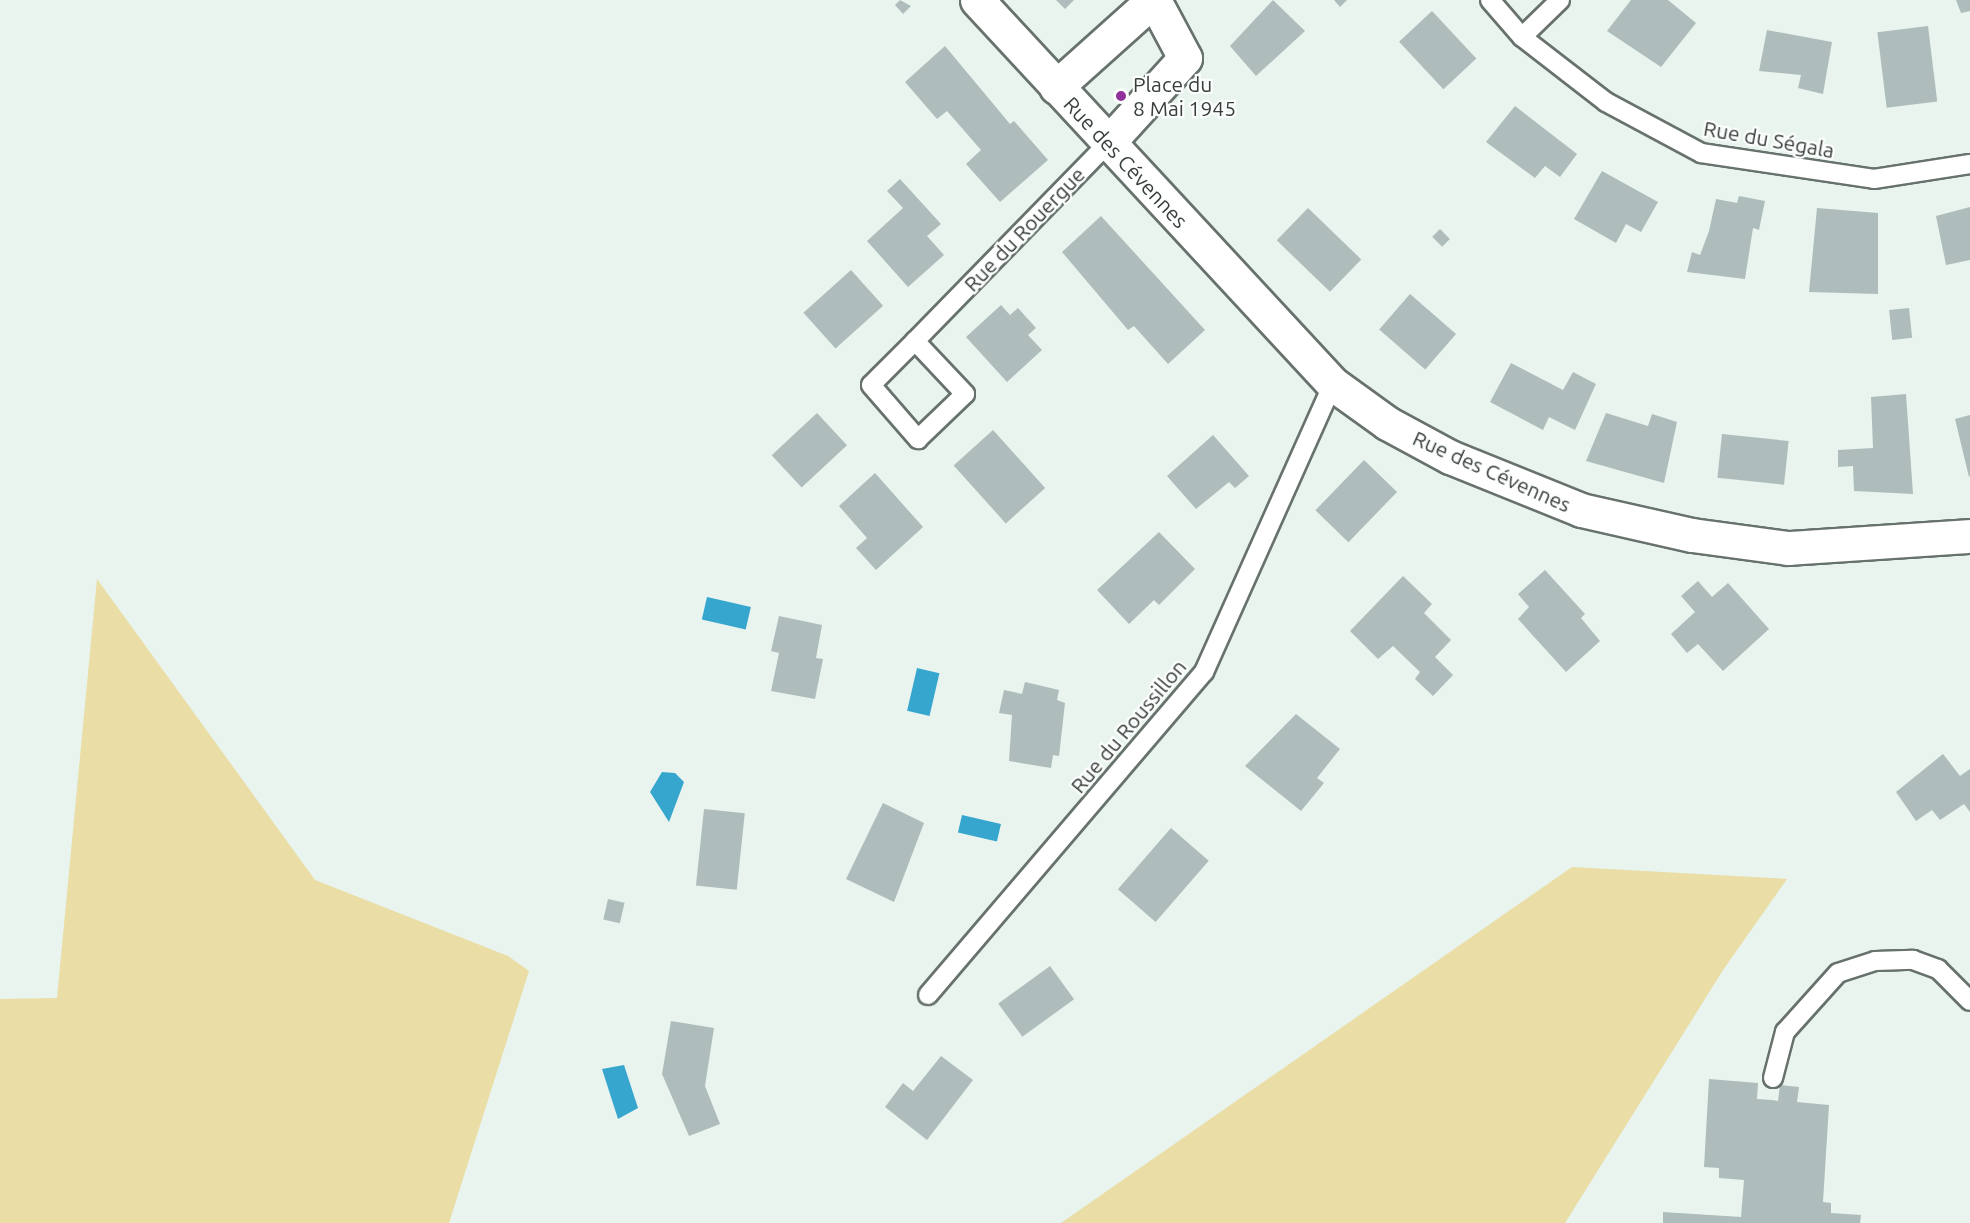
<!DOCTYPE html>
<meta charset="utf-8">
<style>
body{margin:0}
#map{position:relative;width:1970px;height:1223px;overflow:hidden;background:#e8f4ed;font-family:Ubuntu,sans-serif}
div>[style]{position:absolute}
[style*='--x']{left:calc(var(--x)*1px);top:calc(var(--y)*1px);width:calc(var(--w)*1px);rotate:calc(var(--a)*1deg)}
.green>*{inset:0;background:#eadda5}
.water>*{inset:0;background:#37a6cf;transform-origin:0 0}
.building>*{inset:0;background:#aebdbc;transform-origin:0 0}
.roads{filter:drop-shadow(2px 0 #68726c) drop-shadow(-2px 0 #68726c) drop-shadow(0 2px #68726c) drop-shadow(0 -2px #68726c)}
.lane>*{height:18px;margin:-9px;padding:0 9px;transform-origin:9px;border-radius:9px;background:#fff}
.street>*{height:33px;margin:-16.5px;padding:0 16.5px;transform-origin:16.5px;border-radius:16.5px;background:#fff}
.dots>*{width:16px;height:16px;translate:-50% -50%;box-sizing:border-box;border:3px solid #fcfffd;border-radius:50%}
span{translate:-50% -50%;white-space:nowrap;text-align:center;line-height:1.15;-webkit-text-stroke:4.5px #fcfffd;paint-order:stroke}
.poi-label{font-size:21px;color:#393e3b}
.left{translate:0 -50%;text-align:left}
.street-label{font-size:21px;color:#393e3b}
</style>
<div id="map">
<div class="green">
<div style="clip-path:polygon(97px 579px,315px 880px,508px 956px,529px 971px,449px 1223px,0 1223px,0 999px,57px 998px)"></div>
<div style="clip-path:polygon(1572px 867px,1787px 879px,1723px 970px,1565px 1223px,1061px 1223px)"></div>
</div>
<div class="water">
<div style="left:707px;top:597px;width:45px;height:23px;rotate:13deg"></div>
<div style="left:917px;top:668px;width:23px;height:44px;rotate:13deg"></div>
<div style="clip-path:polygon(662px 772px,675px 773px,684px 782px,669px 822px,650px 792px)"></div>
<div style="left:962px;top:815px;width:40px;height:18px;rotate:13deg"></div>
<div style="clip-path:polygon(624px 1065px,638px 1108px,618px 1119px,602px 1069px)"></div>
</div>
<div class="building">
<div style="clip-path:polygon(900px 0,911px 6px,903px 14px,895px 5px)"></div>
<div style="clip-path:polygon(1056px 0,1074px 0,1065px 9px)"></div>
<div style="clip-path:polygon(1273px 0,1305px 31px,1256px 76px,1230px 46px)"></div>
<div style="clip-path:polygon(1334px 0,1347px 0,1340px 7px)"></div>
<div style="clip-path:polygon(1631px 0,1668px 0,1696px 23px,1661px 67px,1607px 31px)"></div>
<div style="clip-path:polygon(1956px 0,1970px 0,1970px 11px,1961px 13px)"></div>
<div style="left:1432px;top:11px;width:65px;height:45px;rotate:47deg"></div>
<div style="left:1928px;top:26px;width:76px;height:51px;rotate:83deg"></div>
<div style="clip-path:polygon(1767px 30px,1832px 42px,1823px 94px,1798px 88px,1801px 75px,1759px 71px)"></div>
<div style="clip-path:polygon(945px 46px,1010px 124px,1014px 121px,1048px 160px,1000px 202px,966px 164px,981px 150px,947px 111px,937px 119px,905px 82px)"></div>
<div style="clip-path:polygon(1515px 106px,1577px 154px,1560px 177px,1545px 166px,1535px 178px,1486px 142px)"></div>
<div style="clip-path:polygon(1602px 171px,1658px 202px,1641px 232px,1626px 224px,1616px 243px,1574px 219px)"></div>
<div style="clip-path:polygon(900px 179px,941px 224px,927px 236px,944px 255px,908px 287px,867px 241px,903px 208px,887px 191px)"></div>
<div style="clip-path:polygon(1739px 196px,1765px 201px,1759px 230px,1753px 228px,1745px 279px,1687px 272px,1692px 252px,1700px 255px,1709px 231px,1716px 199px,1737px 203px)"></div>
<div style="clip-path:polygon(1970px 207px,1970px 260px,1946px 265px,1936px 216px)"></div>
<div style="left:1308px;top:208px;width:74px;height:45px;rotate:44deg"></div>
<div style="clip-path:polygon(1817px 208px,1878px 213px,1878px 294px,1809px 292px)"></div>
<div style="clip-path:polygon(1101px 216px,1205px 330px,1168px 364px,1134px 326px,1128px 330px,1062px 252px)"></div>
<div style="left:1440px;top:229px;width:14px;height:11px;rotate:45deg"></div>
<div style="left:851px;top:270px;width:48px;height:64px;rotate:48deg"></div>
<div style="left:1410px;top:294px;width:61px;height:47px;rotate:41deg"></div>
<div style="clip-path:polygon(1001px 305px,1010px 315px,1018px 308px,1036px 328px,1028px 335px,1042px 350px,1007px 382px,966px 337px)"></div>
<div style="left:1909px;top:308px;width:30px;height:20px;rotate:84deg"></div>
<div style="clip-path:polygon(1511px 363px,1563px 390px,1573px 372px,1596px 384px,1575px 430px,1549px 417px,1543px 430px,1490px 402px)"></div>
<div style="clip-path:polygon(1906px 394px,1913px 494px,1854px 491px,1853px 466px,1838px 467px,1838px 450px,1873px 448px,1871px 397px)"></div>
<div style="left:817px;top:413px;width:44px;height:62px;rotate:47deg"></div>
<div style="clip-path:polygon(1606px 413px,1648px 426px,1652px 414px,1677px 422px,1664px 483px,1586px 461px)"></div>
<div style="clip-path:polygon(1970px 415px,1970px 476px,1969px 477px,1955px 419px)"></div>
<div style="left:993px;top:430px;width:78px;height:53px;rotate:48deg"></div>
<div style="left:1722px;top:434px;width:67px;height:44px;rotate:6deg"></div>
<div style="clip-path:polygon(1213px 435px,1249px 476px,1235px 488px,1229px 482px,1196px 509px,1167px 476px)"></div>
<div style="left:1364px;top:460px;width:46px;height:70px;rotate:44deg"></div>
<div style="clip-path:polygon(875px 473px,923px 527px,876px 570px,856px 548px,867px 538px,839px 506px)"></div>
<div style="clip-path:polygon(1159px 532px,1195px 569px,1159px 605px,1154px 600px,1129px 624px,1097px 590px)"></div>
<div style="clip-path:polygon(1545px 570px,1585px 614px,1581px 618px,1600px 641px,1566px 672px,1518px 619px,1529px 607px,1518px 594px)"></div>
<div style="clip-path:polygon(1403px 576px,1432px 604px,1424px 613px,1451px 640px,1435px 657px,1453px 675px,1433px 696px,1415px 679px,1420px 672px,1393px 646px,1378px 659px,1350px 631px)"></div>
<div style="clip-path:polygon(1698px 581px,1712px 597px,1728px 583px,1769px 629px,1723px 671px,1698px 644px,1687px 653px,1671px 634px,1695px 612px,1681px 596px)"></div>
<div style="clip-path:polygon(779px 616px,822px 625px,816px 658px,823px 659px,815px 699px,771px 691px,779px 653px,771px 651px)"></div>
<div style="clip-path:polygon(1025px 682px,1059px 690px,1057px 700px,1065px 703px,1059px 756px,1053px 755px,1051px 768px,1009px 761px,1012px 715px,999px 713px,1004px 690px,1022px 694px)"></div>
<div style="clip-path:polygon(1296px 714px,1340px 749px,1317px 778px,1324px 783px,1301px 811px,1245px 766px)"></div>
<div style="clip-path:polygon(1943px 754px,1960px 776px,1970px 769px,1970px 812px,1964px 804px,1940px 820px,1932px 810px,1916px 821px,1896px 792px)"></div>
<div style="clip-path:polygon(883px 803px,924px 823px,894px 902px,846px 879px)"></div>
<div style="left:704px;top:809px;width:41px;height:77px;rotate:6deg"></div>
<div style="left:1171px;top:828px;width:50px;height:81px;rotate:41deg"></div>
<div style="left:608px;top:899px;width:17px;height:21px;rotate:13deg"></div>
<div style="left:1050px;top:966px;width:41px;height:64px;rotate:54deg"></div>
<div style="clip-path:polygon(671px 1021px,714px 1028px,705px 1086px,720px 1124px,689px 1136px,662px 1074px)"></div>
<div style="clip-path:polygon(941px 1056px,973px 1080px,927px 1140px,885px 1107px,903px 1083px,913px 1091px)"></div>
<div style="clip-path:polygon(1709px 1079px,1758px 1083px,1757px 1099px,1772px 1100px,1778px 1101px,1780px 1085px,1799px 1087px,1797px 1102px,1829px 1105px,1823px 1202px,1831px 1203px,1831px 1213px,1861px 1215px,1860px 1223px,1663px 1223px,1663px 1212px,1741px 1217px,1744px 1180px,1719px 1178px,1719px 1168px,1704px 1167px)"></div>
</div>
<div class="roads">
<div class="lane">
<div style="--x:1490;--y:0;--w:49;--a:49.1"></div>
<div style="--x:1522;--y:37;--w:106;--a:37.7"></div>
<div style="--x:1606;--y:102;--w:108;--a:28.2"></div>
<div style="--x:1701;--y:153;--w:175;--a:8.5"></div>
<div style="--x:1874;--y:179;--w:97;--a:-8.9"></div>
<div style="--x:1522;--y:37;--w:53;--a:-44.2"></div>
<div style="--x:915;--y:341;--w:62;--a:135"></div>
<div style="--x:871;--y:385;--w:72;--a:49"></div>
<div style="--x:918;--y:439;--w:65;--a:-43.8"></div>
<div style="--x:965;--y:394;--w:73;--a:-133.3"></div>
<div style="--x:915;--y:341;--w:275;--a:-45.7"></div>
<div style="--x:928;--y:995;--w:425;--a:-49.5"></div>
<div style="--x:1204;--y:672;--w:316;--a:-65.9"></div>
<div style="--x:1773;--y:1078;--w:48;--a:-75.4"></div>
<div style="--x:1785;--y:1032;--w:79;--a:-48.1"></div>
<div style="--x:1838;--y:973;--w:39;--a:-18"></div>
<div style="--x:1875;--y:961;--w:38;--a:-2"></div>
<div style="--x:1913;--y:960;--w:27;--a:20"></div>
<div style="--x:1938;--y:969;--w:45;--a:45"></div>
</div>
<div class="street">
<div style="--x:977;--y:0;--w:524;--a:47.17"></div>
<div style="--x:1333;--y:384;--w:67;--a:35.8"></div>
<div style="--x:1387;--y:423;--w:72;--a:28.4"></div>
<div style="--x:1450;--y:457;--w:141;--a:22"></div>
<div style="--x:1581;--y:510;--w:114;--a:12.7"></div>
<div style="--x:1692;--y:535;--w:97;--a:7.7"></div>
<div style="--x:1788;--y:548;--w:182;--a:-3.8"></div>
<div style="--x:1056;--y:87;--w:130;--a:-41.9"></div>
<div style="--x:1107;--y:144;--w:116;--a:-47.8"></div>
<div style="--x:1185;--y:58;--w:66;--a:-118.1"></div>
</div>
</div>
<div class="dots">
<div style="left:1121px;top:96px;background:#913199"></div>
</div>
<div class="poi-label">
<span class="left" style="left:1133px;top:96px">Place du<br>8 Mai 1945</span>
</div>
<div class="street-label">
<span style="left:1769px;top:139px;rotate:10deg">Rue du Ségala</span>
<span style="left:1126px;top:162px;rotate:47deg">Rue des Cévennes</span>
<span style="left:1024px;top:229px;rotate:-46deg">Rue du Rouergue</span>
<span style="left:1492px;top:471px;rotate:24deg">Rue des Cévennes</span>
<span style="left:1128px;top:726px;rotate:-50deg">Rue du Roussillon</span>
</div>
</div>
